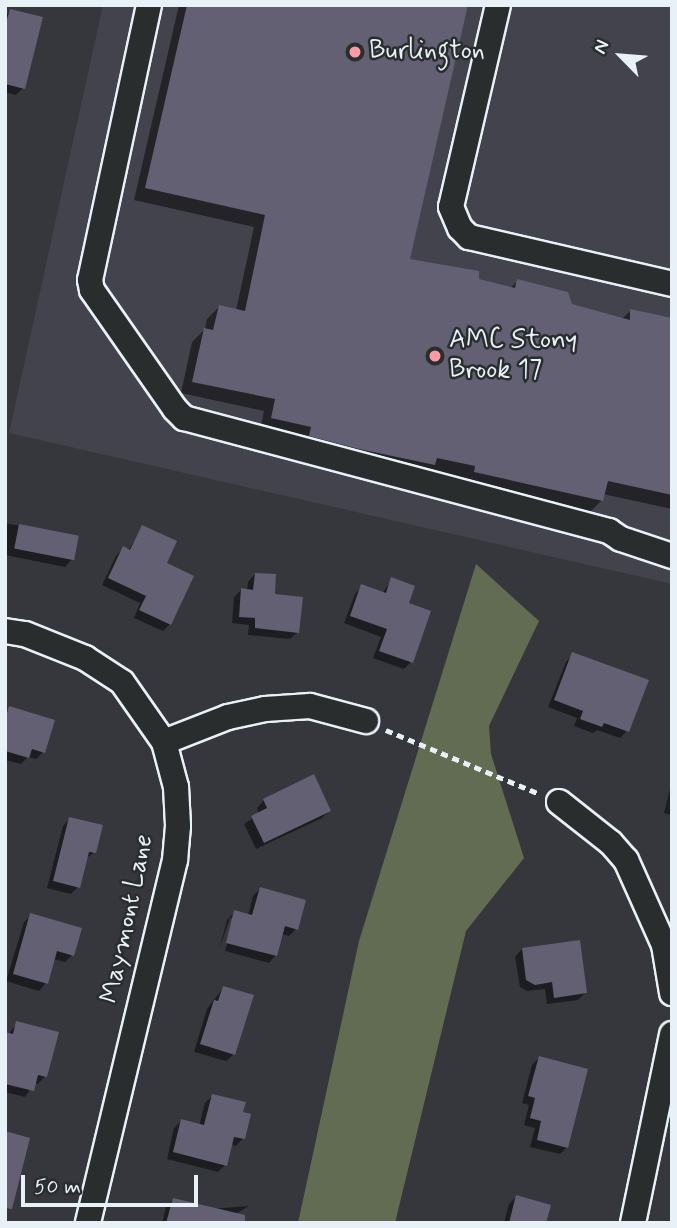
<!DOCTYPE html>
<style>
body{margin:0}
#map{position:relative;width:677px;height:1228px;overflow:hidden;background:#35373c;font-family:Mynerve,sans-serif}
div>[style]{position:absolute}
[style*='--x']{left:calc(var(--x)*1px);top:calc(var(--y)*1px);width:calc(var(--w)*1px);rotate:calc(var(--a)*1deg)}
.built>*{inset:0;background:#42434c}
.green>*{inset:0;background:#616c53}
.shadow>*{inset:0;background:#0007}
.building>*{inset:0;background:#626072;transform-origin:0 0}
.path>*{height:4.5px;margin-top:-2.25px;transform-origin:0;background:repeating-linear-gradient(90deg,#e8f1f8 0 7px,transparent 0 12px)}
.roads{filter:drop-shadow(2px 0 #e8f1f8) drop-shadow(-2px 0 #e8f1f8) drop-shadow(0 2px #e8f1f8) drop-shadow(0 -2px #e8f1f8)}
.minor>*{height:24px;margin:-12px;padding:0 12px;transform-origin:12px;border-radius:12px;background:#2a2d2e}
.dots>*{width:19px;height:19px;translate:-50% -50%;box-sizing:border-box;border:4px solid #2a2d2e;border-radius:50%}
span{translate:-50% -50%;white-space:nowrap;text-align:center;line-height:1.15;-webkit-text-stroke:5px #2a2d2e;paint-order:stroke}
.poi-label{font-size:26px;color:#e8f1f8}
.left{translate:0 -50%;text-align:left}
.street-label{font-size:26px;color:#e8f1f8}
.frame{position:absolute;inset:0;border:7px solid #e8f1f8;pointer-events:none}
.north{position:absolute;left:586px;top:21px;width:70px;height:70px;-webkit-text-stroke:5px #2a2d2e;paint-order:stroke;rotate:295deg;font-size:19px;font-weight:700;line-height:28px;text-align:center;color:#e8f1f8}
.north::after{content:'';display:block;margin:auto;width:24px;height:32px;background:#e8f1f8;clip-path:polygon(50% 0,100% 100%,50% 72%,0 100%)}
.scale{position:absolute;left:21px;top:1175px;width:177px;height:32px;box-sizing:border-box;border:4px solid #e8f1f8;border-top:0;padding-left:9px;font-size:21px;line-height:24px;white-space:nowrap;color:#e8f1f8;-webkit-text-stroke:5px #2a2d2e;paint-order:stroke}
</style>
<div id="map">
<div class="built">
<div style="clip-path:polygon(103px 5px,672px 5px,672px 584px,9px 433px)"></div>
</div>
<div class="green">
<div style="clip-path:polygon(476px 564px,539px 621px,489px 726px,491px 754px,524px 858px,466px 931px,395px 1223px,298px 1223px,359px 941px)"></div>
</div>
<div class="shadow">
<div style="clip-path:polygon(179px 5px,466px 5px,408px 260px,510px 288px,518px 281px,571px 306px,622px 319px,630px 311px,672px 320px,672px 509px,603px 494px,602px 500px,590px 512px,463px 484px,464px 478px,428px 470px,421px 477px,260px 430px,264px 411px,181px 393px,192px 342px,205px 329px,207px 319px,219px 307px,236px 311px,254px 227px,134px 200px)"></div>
<div style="clip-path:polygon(10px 11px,23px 88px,16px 95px,5px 92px,5px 16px)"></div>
<div style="clip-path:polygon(5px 523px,77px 537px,72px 559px,65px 567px,5px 555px)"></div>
<div style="clip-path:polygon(143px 527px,165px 564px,170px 624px,163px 631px,134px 618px,140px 603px,102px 585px,116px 556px,123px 548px,128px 551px)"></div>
<div style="clip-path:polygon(255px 574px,298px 632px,290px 639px,248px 635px,249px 625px,232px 623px,234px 597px,241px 590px,247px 591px,248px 582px)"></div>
<div style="clip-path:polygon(392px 579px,407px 604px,411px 662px,404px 669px,373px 658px,381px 637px,344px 623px,355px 594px,362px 586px,382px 594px)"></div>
<div style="clip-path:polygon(573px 654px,627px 731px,620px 738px,597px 730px,593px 733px,574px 726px,577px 718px,548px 707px,566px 662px)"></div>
<div style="clip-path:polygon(10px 708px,43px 752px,36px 759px,28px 757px,21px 764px,5px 760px,5px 713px)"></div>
<div style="clip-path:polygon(672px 781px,672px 815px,664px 813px)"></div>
<div style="clip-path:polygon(264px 800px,329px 811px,322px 818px,256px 849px,244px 824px,259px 814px,257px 808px)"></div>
<div style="clip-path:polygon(70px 818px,95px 852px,85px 859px,78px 887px,71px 894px,47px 888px,63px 826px)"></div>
<div style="clip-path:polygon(260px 889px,296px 929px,289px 936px,282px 934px,276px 955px,269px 963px,225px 951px,234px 918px,230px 918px,219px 950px,227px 920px,235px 912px,248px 916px,253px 896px)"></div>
<div style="clip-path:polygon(31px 915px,72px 955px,65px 962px,53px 959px,46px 983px,39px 991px,6px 981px,24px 922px)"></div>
<div style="clip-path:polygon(522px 949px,585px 993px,578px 1000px,547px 1004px,545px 989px,527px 991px,520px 987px,515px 957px)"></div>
<div style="clip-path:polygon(223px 988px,234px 1054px,226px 1061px,194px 1052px,207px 1009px)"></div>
<div style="clip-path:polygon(17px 1023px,45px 1076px,38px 1084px,34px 1083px,25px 1097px,5px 1092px,5px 1034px,8px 1035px)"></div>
<div style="clip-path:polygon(539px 1058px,567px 1147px,560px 1154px,530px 1147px,535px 1128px,524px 1125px,529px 1105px,522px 1103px,532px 1065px)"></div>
<div style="clip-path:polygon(212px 1096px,241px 1113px,243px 1138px,236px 1146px,230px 1144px,225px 1165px,218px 1172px,167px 1159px,174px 1128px,181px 1121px,199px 1126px,205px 1103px)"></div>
<div style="clip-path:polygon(516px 1197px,544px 1223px,504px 1223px,509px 1204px)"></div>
<div style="clip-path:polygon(173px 1200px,210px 1209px,249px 1206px,220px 1223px,162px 1223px,166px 1207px)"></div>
</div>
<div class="building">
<div style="clip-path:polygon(187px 5px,468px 5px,410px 259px,479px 271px,479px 279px,515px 288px,517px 279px,568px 292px,572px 304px,630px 320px,630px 309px,672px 318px,672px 495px,608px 481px,603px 501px,474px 472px,475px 466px,437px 458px,435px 465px,359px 449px,309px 436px,311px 427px,271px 418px,275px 399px,192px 382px,204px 328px,213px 330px,219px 305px,245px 311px,265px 215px,145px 188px)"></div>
<div style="clip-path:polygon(10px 9px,43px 17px,25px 89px,5px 84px,5px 26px)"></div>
<div style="left:19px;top:524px;width:61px;height:25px;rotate:11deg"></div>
<div style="clip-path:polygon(142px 525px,177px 541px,167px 563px,194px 576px,171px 625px,139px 610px,146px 596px,108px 578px,123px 546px,130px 550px)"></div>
<div style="clip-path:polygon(255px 573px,276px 574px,275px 594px,303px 597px,299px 633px,255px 628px,255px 618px,239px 617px,241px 588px,253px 590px)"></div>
<div style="clip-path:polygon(391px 577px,415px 586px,409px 603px,431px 611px,413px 663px,379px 651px,387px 629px,350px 616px,361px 584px,386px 593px)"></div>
<div style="clip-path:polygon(572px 652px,649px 680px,629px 732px,604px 723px,602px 727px,580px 719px,583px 711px,554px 700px)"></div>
<div style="clip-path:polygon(9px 706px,55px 720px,45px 753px,32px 749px,29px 758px,5px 751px,5px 720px)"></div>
<div style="clip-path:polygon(314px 774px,331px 811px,264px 843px,251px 816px,267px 808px,263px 799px)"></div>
<div style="clip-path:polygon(69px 817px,103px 825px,96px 853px,89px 852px,80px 888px,53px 881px)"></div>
<div style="clip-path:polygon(260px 887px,306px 900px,298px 930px,285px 926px,277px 956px,226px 943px,234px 910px,252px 915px)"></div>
<div style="clip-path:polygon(30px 913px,82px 928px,74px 956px,57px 951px,48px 984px,13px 974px)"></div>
<div style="clip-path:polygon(580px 940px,587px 993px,554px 998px,552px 982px,535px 985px,526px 980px,522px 948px)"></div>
<div style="clip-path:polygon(223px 986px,254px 995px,235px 1055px,200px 1044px,214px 1000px,218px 1001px)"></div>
<div style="clip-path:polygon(16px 1021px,59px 1032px,47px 1077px,38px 1075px,34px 1091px,5px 1084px,5px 1032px,13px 1034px)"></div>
<div style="clip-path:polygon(539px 1056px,588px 1069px,568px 1148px,537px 1140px,541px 1121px,530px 1118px,535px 1098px,528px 1096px)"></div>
<div style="clip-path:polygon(212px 1094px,246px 1102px,243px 1112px,251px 1114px,245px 1139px,234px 1137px,227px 1166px,173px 1152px,181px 1119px,204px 1125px)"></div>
<div style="clip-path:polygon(5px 1131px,30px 1138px,12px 1209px,5px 1208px)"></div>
<div style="clip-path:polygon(516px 1195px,551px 1205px,546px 1223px,509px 1223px)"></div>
<div style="clip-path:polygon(173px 1198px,245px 1215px,245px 1223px,166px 1223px)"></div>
</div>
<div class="path">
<div style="--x:386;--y:730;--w:167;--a:22.6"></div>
</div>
<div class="roads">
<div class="minor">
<div style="--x:149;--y:5;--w:281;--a:102.1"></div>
<div style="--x:90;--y:280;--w:10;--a:79"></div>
<div style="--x:92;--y:290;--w:145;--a:55.1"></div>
<div style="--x:175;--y:409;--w:13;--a:45"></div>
<div style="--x:184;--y:418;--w:440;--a:14.9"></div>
<div style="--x:609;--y:531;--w:14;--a:34"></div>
<div style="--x:621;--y:539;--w:54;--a:18.4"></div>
<div style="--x:498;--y:5;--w:207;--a:103.1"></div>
<div style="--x:451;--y:207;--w:23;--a:67"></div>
<div style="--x:460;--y:228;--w:13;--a:45"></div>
<div style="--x:469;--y:237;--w:208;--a:13"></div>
<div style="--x:5;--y:631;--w:20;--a:9"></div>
<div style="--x:25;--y:634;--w:65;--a:21.8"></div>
<div style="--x:85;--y:658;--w:44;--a:33"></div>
<div style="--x:122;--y:682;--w:73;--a:55"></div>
<div style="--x:164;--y:742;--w:47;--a:75.1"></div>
<div style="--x:176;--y:787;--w:39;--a:87"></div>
<div style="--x:178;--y:826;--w:34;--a:95"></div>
<div style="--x:175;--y:860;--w:373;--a:103.5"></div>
<div style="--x:164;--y:742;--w:69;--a:-21.3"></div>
<div style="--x:228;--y:717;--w:38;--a:-12"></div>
<div style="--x:265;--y:709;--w:45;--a:-3.8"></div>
<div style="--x:310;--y:706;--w:58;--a:15"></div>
<div style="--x:559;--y:802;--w:66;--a:38.3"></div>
<div style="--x:611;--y:843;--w:23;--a:49"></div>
<div style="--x:626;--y:860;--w:93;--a:65.9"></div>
<div style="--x:664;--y:945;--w:49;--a:80.5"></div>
<div style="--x:633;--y:1223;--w:193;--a:-78.3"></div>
</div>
</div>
<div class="dots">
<div style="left:355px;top:52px;background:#ff9aa2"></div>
<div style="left:435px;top:356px;background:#ff9aa2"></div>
</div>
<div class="poi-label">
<span class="left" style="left:369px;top:52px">Burlington</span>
<span class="left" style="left:449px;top:356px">AMC Stony<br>Brook 17</span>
</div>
<div class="street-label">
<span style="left:128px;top:919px;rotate:-78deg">Maymont Lane</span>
</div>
<div class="frame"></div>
<div class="north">N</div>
<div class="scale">50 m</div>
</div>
